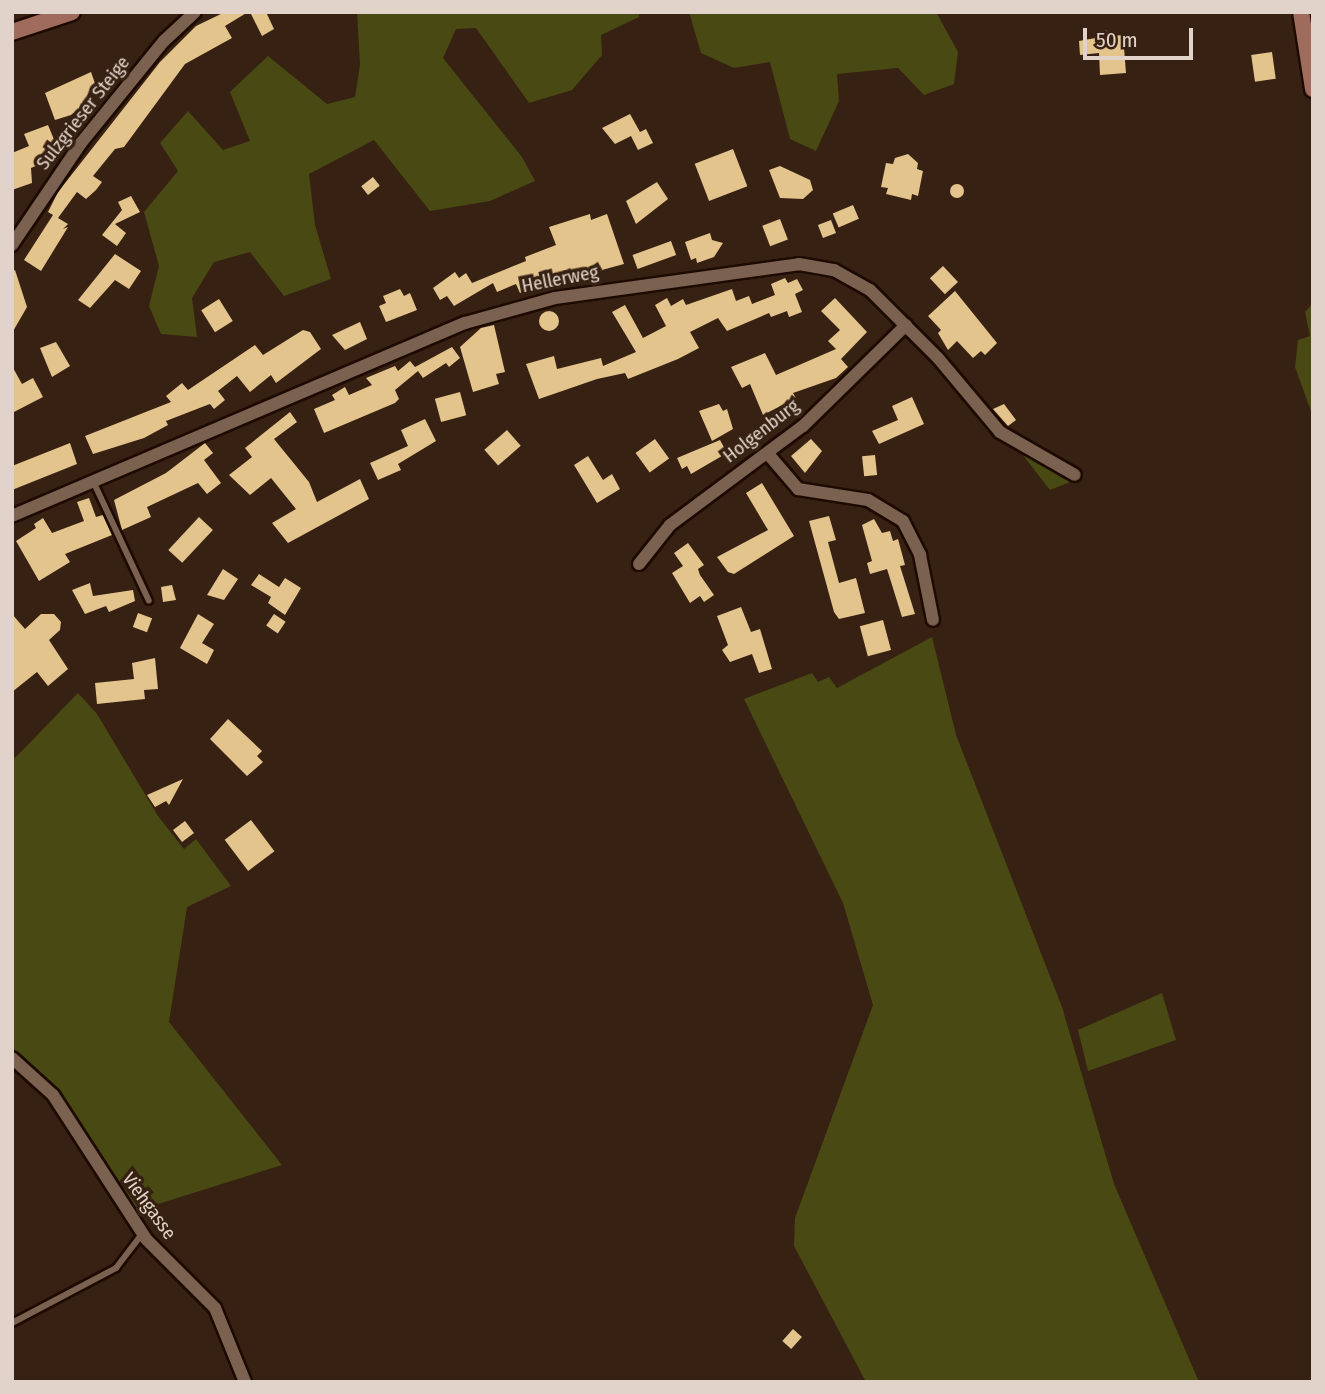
<!DOCTYPE html>
<style>
body{margin:0}
#map{position:relative;width:1325px;height:1394px;overflow:hidden;background:#372112;font-family:"Fira Sans Condensed",sans-serif}
div>[style]{position:absolute}
[style*='--x']{left:calc(var(--x)*1px);top:calc(var(--y)*1px);width:calc(var(--w)*1px);rotate:calc(var(--a)*1deg)}
.green>*{inset:0;background:#494914}
.building>*{inset:0;background:#e3c48c;transform-origin:0 0}
.round{border-radius:50%}
.roads{filter:drop-shadow(2px 0 #1d0a00) drop-shadow(-2px 0 #1d0a00) drop-shadow(0 2px #1d0a00) drop-shadow(0 -2px #1d0a00)}
.lane>*{height:6px;margin:-3px;padding:0 3px;transform-origin:3px;border-radius:3px;background:#7a6150}
.street>*{height:12px;margin:-6px;padding:0 6px;transform-origin:6px;border-radius:6px;background:#7a6150}
.secondary>*{height:16px;margin:-8px;padding:0 8px;transform-origin:8px;border-radius:8px;background:#9f6b5c}
span{translate:-50% -50%;white-space:nowrap;text-align:center;line-height:1.15;-webkit-text-stroke:7px #372112;paint-order:stroke}
.street-label{font-size:19px;color:#e2d3ca}
.frame{position:absolute;inset:0;border:14px solid #e2d3ca;pointer-events:none}
.scale{position:absolute;left:1083px;top:28px;width:110px;height:32px;box-sizing:border-box;border:4px solid #e2d3ca;border-top:0;padding-left:9px;font-size:21px;line-height:24px;white-space:nowrap;color:#e2d3ca;-webkit-text-stroke:5px #372112;paint-order:stroke}
</style>
<div id="map">
<div class="green">
<div style="clip-path:polygon(357px 12px,639px 12px,639px 17px,601px 35px,602px 55px,572px 90px,529px 103px,476px 28px,456px 29px,443px 58px,522px 157px,535px 181px,490px 201px,430px 211px,374px 140px,309px 174px,315px 225px,331px 279px,284px 296px,250px 252px,214px 262px,192px 298px,197px 337px,161px 334px,149px 306px,159px 266px,144px 212px,178px 171px,160px 143px,188px 111px,223px 150px,250px 141px,230px 92px,268px 56px,327px 104px,355px 97px,360px 65px)"></div>
<div style="clip-path:polygon(689px 12px,936px 12px,958px 52px,954px 84px,924px 95px,898px 68px,837px 74px,839px 101px,816px 151px,790px 139px,770px 62px,734px 68px,701px 53px)"></div>
<div style="clip-path:polygon(1313px 303px,1313px 417px,1295px 367px,1298px 340px,1310px 336px,1305px 312px)"></div>
<div style="clip-path:polygon(1019px 450px,1062px 472px,1073px 481px,1050px 490px)"></div>
<div style="clip-path:polygon(932px 637px,956px 735px,1062px 1007px,1114px 1184px,1199px 1382px,866px 1382px,794px 1246px,795px 1218px,873px 1005px,843px 903px,744px 699px,812px 673px,818px 682px,829px 677px,837px 688px)"></div>
<div style="clip-path:polygon(78px 693px,97px 714px,158px 816px,184px 849px,196px 839px,231px 886px,187px 907px,169px 1022px,282px 1165px,136px 1211px,131px 1209px,57px 1092px,12px 1053px,12px 755px,15px 758px)"></div>
<div style="clip-path:polygon(1162px 993px,1176px 1040px,1088px 1071px,1078px 1030px)"></div>
</div>
<div class="building">
<div style="clip-path:polygon(225px 12px,248px 12px,225px 26px,232px 38px,185px 64px,124px 147px,115px 149px,93px 176px,102px 182px,96px 190px,86px 199px,77px 192px,58px 218px,68px 224px,63px 229px,68px 227px,41px 271px,24px 260px,53px 215px,48px 212px,58px 192px,160px 62px,196px 26px)"></div>
<div style="clip-path:polygon(250px 12px,266px 12px,274px 29px,262px 36px)"></div>
<div style="clip-path:polygon(1106px 30px,1111px 36px,1123px 35px,1126px 73px,1100px 75px,1099px 53px,1080px 55px,1079px 41px,1101px 37px)"></div>
<div style="left:1272px;top:52px;width:27px;height:21px;rotate:82deg"></div>
<div style="clip-path:polygon(91px 72px,98px 92px,71px 115px,55px 120px,45px 93px)"></div>
<div style="clip-path:polygon(630px 114px,640px 132px,632px 136px,646px 129px,653px 143px,638px 150px,631px 136px,615px 144px,602px 128px)"></div>
<div style="clip-path:polygon(48px 125px,58px 149px,48px 153px,50px 160px,31px 168px,32px 183px,12px 190px,12px 153px,29px 146px,24px 134px)"></div>
<div style="left:733px;top:149px;width:40px;height:41px;rotate:69deg"></div>
<div style="clip-path:polygon(908px 154px,918px 163px,917px 169px,923px 171px,918px 196px,912px 194px,911px 200px,886px 194px,888px 188px,881px 187px,886px 163px,893px 164px,895px 158px)"></div>
<div style="clip-path:polygon(780px 166px,810px 180px,813px 190px,803px 199px,780px 198px,769px 170px)"></div>
<div style="left:373px;top:177px;width:11px;height:15px;rotate:52deg"></div>
<div style="clip-path:polygon(657px 182px,668px 199px,636px 224px,626px 201px)"></div>
<div class="round" style="left:950px;top:184px;width:14px;height:14px"></div>
<div style="clip-path:polygon(131px 196px,140px 212px,115px 224px,126px 233px,117px 246px,102px 235px,122px 210px,118px 202px)"></div>
<div style="left:853px;top:205px;width:15px;height:22px;rotate:67deg"></div>
<div style="clip-path:polygon(590px 214px,591px 220px,607px 214px,624px 264px,576px 277px,570px 277px,566px 270px,520px 293px,516px 284px,497px 292px,493px 283px,454px 306px,447px 296px,440px 300px,433px 288px,455px 272px,459px 278px,466px 273px,472px 283px,526px 261px,525px 257px,556px 245px,549px 227px)"></div>
<div style="left:780px;top:219px;width:22px;height:19px;rotate:69deg"></div>
<div style="left:831px;top:220px;width:14px;height:14px;rotate:69deg"></div>
<div style="clip-path:polygon(710px 233px,712px 240px,723px 243px,714px 257px,697px 263px,696px 258px,691px 260px,685px 242px)"></div>
<div style="left:671px;top:241px;width:15px;height:41px;rotate:70deg"></div>
<div style="clip-path:polygon(115px 254px,141px 271px,129px 289px,115px 280px,90px 308px,78px 300px)"></div>
<div style="left:943px;top:266px;width:22px;height:18px;rotate:47deg"></div>
<div style="clip-path:polygon(15px 270px,27px 307px,12px 333px,12px 271px)"></div>
<div style="clip-path:polygon(785px 278px,788px 283px,797px 279px,803px 290px,795px 294px,802px 312px,789px 317px,787px 311px,771px 317px,769px 313px,727px 331px,718px 318px,690px 332px,699px 348px,678px 359px,628px 379px,625px 373px,597px 379px,539px 399px,526px 364px,554px 356px,557px 369px,601px 358px,603px 366px,636px 352px,612px 312px,625px 305px,643px 338px,666px 326px,655px 305px,667px 298px,671px 306px,683px 299px,686px 305px,732px 289px,736px 301px,749px 296px,752px 304px,775px 295px,771px 284px)"></div>
<div style="clip-path:polygon(400px 289px,404px 296px,410px 293px,417px 310px,386px 322px,379px 306px,386px 303px,383px 296px)"></div>
<div style="clip-path:polygon(955px 291px,997px 343px,985px 355px,981px 351px,973px 358px,957px 341px,948px 350px,938px 333px,941px 330px,928px 316px)"></div>
<div style="clip-path:polygon(835px 298px,867px 332px,841px 359px,848px 367px,836px 378px,793px 393px,796px 398px,763px 415px,750px 384px,742px 388px,731px 367px,765px 353px,776px 375px,836px 349px,828px 341px,840px 330px,821px 311px)"></div>
<div style="left:219px;top:299px;width:26px;height:21px;rotate:58deg"></div>
<div class="round" style="left:539px;top:311px;width:20px;height:20px"></div>
<div style="clip-path:polygon(360px 322px,367px 339px,345px 350px,332px 335px)"></div>
<div style="clip-path:polygon(494px 325px,505px 372px,496px 374px,499px 384px,473px 392px,460px 347px,481px 328px)"></div>
<div style="clip-path:polygon(303px 330px,310px 332px,321px 349px,276px 383px,271px 375px,250px 392px,237px 376px,218px 391px,225px 400px,214px 409px,210px 404px,202px 407px,166px 421px,168px 425px,144px 438px,93px 454px,85px 436px,171px 402px,166px 396px,182px 383px,188px 390px,255px 345px,263px 355px)"></div>
<div style="clip-path:polygon(56px 342px,70px 366px,52px 377px,40px 348px)"></div>
<div style="clip-path:polygon(452px 347px,460px 358px,449px 367px,446px 363px,423px 378px,418px 371px,395px 390px,399px 399px,395px 403px,324px 433px,314px 409px,335px 400px,332px 395px,345px 387px,349px 395px,372px 385px,366px 378px,395px 366px,398px 371px,410px 361px,415px 367px)"></div>
<div style="clip-path:polygon(12px 366px,22px 384px,33px 378px,43px 397px,12px 413px)"></div>
<div style="left:460px;top:392px;width:24px;height:26px;rotate:75deg"></div>
<div style="clip-path:polygon(912px 397px,924px 424px,879px 444px,872px 431px,898px 420px,892px 406px)"></div>
<div style="clip-path:polygon(719px 404px,723px 411px,727px 409px,733px 429px,712px 441px,699px 411px)"></div>
<div style="clip-path:polygon(1004px 404px,1016px 420px,1008px 426px,993px 409px)"></div>
<div style="clip-path:polygon(290px 412px,297px 422px,274px 439px,309px 482px,317px 502px,360px 479px,369px 499px,288px 543px,272px 523px,296px 509px,271px 478px,250px 495px,229px 475px,252px 457px,245px 448px)"></div>
<div style="clip-path:polygon(425px 419px,436px 441px,398px 464px,401px 470px,378px 480px,370px 463px,408px 446px,401px 430px)"></div>
<div style="left:507px;top:430px;width:21px;height:30px;rotate:49deg"></div>
<div style="left:655px;top:439px;width:24px;height:24px;rotate:54deg"></div>
<div style="clip-path:polygon(811px 439px,822px 451px,805px 473px,791px 456px)"></div>
<div style="clip-path:polygon(720px 440px,727px 453px,691px 474px,687px 466px,682px 469px,677px 458px)"></div>
<div style="clip-path:polygon(70px 443px,77px 464px,12px 490px,12px 466px)"></div>
<div style="clip-path:polygon(205px 443px,213px 453px,204px 460px,221px 483px,207px 494px,198px 483px,147px 507px,151px 517px,122px 530px,114px 500px,166px 473px)"></div>
<div style="left:875px;top:455px;width:20px;height:13px;rotate:84deg"></div>
<div style="clip-path:polygon(588px 456px,603px 480px,612px 474px,620px 489px,597px 503px,574px 465px)"></div>
<div style="clip-path:polygon(762px 483px,794px 536px,734px 574px,728px 572px,717px 557px,768px 530px,746px 493px)"></div>
<div style="clip-path:polygon(89px 498px,96px 517px,103px 515px,112px 535px,65px 554px,70px 562px,39px 581px,16px 541px,36px 528px,34px 524px,43px 518px,52px 533px,84px 521px,77px 502px)"></div>
<div style="clip-path:polygon(829px 516px,836px 540px,828px 542px,839px 583px,856px 578px,865px 613px,839px 619px,834px 612px,809px 521px)"></div>
<div style="left:199px;top:517px;width:19px;height:45px;rotate:43deg"></div>
<div style="clip-path:polygon(874px 519px,882px 533px,890px 531px,893px 541px,898px 539px,905px 565px,900px 566px,915px 614px,902px 617px,887px 569px,870px 574px,867px 563px,872px 561px,862px 525px)"></div>
<div style="clip-path:polygon(688px 543px,704px 565px,698px 569px,700px 575px,714px 595px,704px 602px,700px 596px,690px 603px,672px 573px,683px 566px,674px 553px)"></div>
<div style="clip-path:polygon(223px 569px,238px 579px,224px 600px,207px 595px)"></div>
<div style="clip-path:polygon(259px 574px,279px 587px,285px 578px,301px 588px,285px 615px,268px 603px,271px 597px,251px 585px)"></div>
<div style="clip-path:polygon(90px 583px,93px 596px,133px 590px,135px 601px,109px 612px,106px 606px,85px 614px,72px 590px)"></div>
<div style="clip-path:polygon(172px 585px,176px 600px,163px 602px,161px 587px)"></div>
<div style="clip-path:polygon(741px 607px,751px 632px,760px 629px,772px 669px,759px 673px,752px 654px,730px 662px,722px 650px,728px 645px,717px 616px)"></div>
<div style="left:138px;top:613px;width:15px;height:15px;rotate:20deg"></div>
<div style="clip-path:polygon(12px 614px,25px 629px,41px 614px,54px 614px,61px 622px,60px 630px,49px 640px,68px 669px,48px 686px,37px 672px,12px 692px)"></div>
<div style="clip-path:polygon(198px 614px,214px 624px,202px 643px,214px 650px,207px 664px,180px 648px)"></div>
<div style="left:274px;top:614px;width:14px;height:14px;rotate:34deg"></div>
<div style="left:883px;top:620px;width:31px;height:24px;rotate:75deg"></div>
<div style="clip-path:polygon(155px 658px,158px 689px,144px 690px,145px 699px,97px 704px,95px 683px,134px 679px,132px 663px)"></div>
<div style="clip-path:polygon(228px 719px,262px 751px,257px 756px,263px 762px,247px 776px,210px 739px)"></div>
<div style="clip-path:polygon(183px 779px,169px 805px,166px 801px,155px 807px,147px 795px)"></div>
<div style="left:251px;top:820px;width:39px;height:33px;rotate:53deg"></div>
<div style="left:185px;top:821px;width:15px;height:15px;rotate:53deg"></div>
<div style="left:793px;top:1329px;width:12px;height:16px;rotate:42deg"></div>
</div>
<div class="roads">
<div class="lane">
<div style="--x:93;--y:481;--w:132;--a:65"></div>
<div style="--x:12;--y:1323;--w:118;--a:-27.9"></div>
<div style="--x:116;--y:1268;--w:43;--a:-52.6"></div>
</div>
<div class="street">
<div style="--x:12;--y:245;--w:123;--a:-55.9"></div>
<div style="--x:81;--y:143;--w:132;--a:-50.9"></div>
<div style="--x:164;--y:41;--w:42;--a:-43.1"></div>
<div style="--x:769;--y:455;--w:45;--a:49.5"></div>
<div style="--x:798;--y:489;--w:71;--a:8.9"></div>
<div style="--x:868;--y:500;--w:41;--a:31"></div>
<div style="--x:903;--y:521;--w:38;--a:63"></div>
<div style="--x:920;--y:555;--w:66;--a:78.7"></div>
<div style="--x:12;--y:516;--w:492;--a:-23.1"></div>
<div style="--x:465;--y:323;--w:93;--a:-15.5"></div>
<div style="--x:555;--y:298;--w:246;--a:-7.9"></div>
<div style="--x:799;--y:264;--w:36;--a:10"></div>
<div style="--x:834;--y:270;--w:41;--a:29.1"></div>
<div style="--x:870;--y:290;--w:96;--a:45"></div>
<div style="--x:938;--y:358;--w:97;--a:50"></div>
<div style="--x:1000;--y:432;--w:86;--a:29.8"></div>
<div style="--x:639;--y:564;--w:50;--a:-51.5"></div>
<div style="--x:670;--y:525;--w:166;--a:-36.7"></div>
<div style="--x:803;--y:426;--w:144;--a:-44.4"></div>
<div style="--x:12;--y:1058;--w:55;--a:42.1"></div>
<div style="--x:53;--y:1095;--w:171;--a:57.1"></div>
<div style="--x:146;--y:1239;--w:98;--a:45"></div>
<div style="--x:215;--y:1308;--w:80;--a:67.9"></div>
</div>
<div class="secondary">
<div style="--x:1301;--y:12;--w:78;--a:81.1"></div>
<div style="--x:12;--y:32;--w:63;--a:-18.4"></div>
</div>
</div>
<div class="street-label">
<span style="left:83px;top:113px;rotate:-52deg">Sulzgrieser Steige</span>
<span style="left:560px;top:279px;rotate:-11deg">Hellerweg</span>
<span style="left:761px;top:431px;rotate:-38deg">Holgenburg</span>
<span style="left:149px;top:1206px;rotate:54deg">Viehgasse</span>
</div>
<div class="frame"></div>
<div class="scale">50 m</div>
</div>
